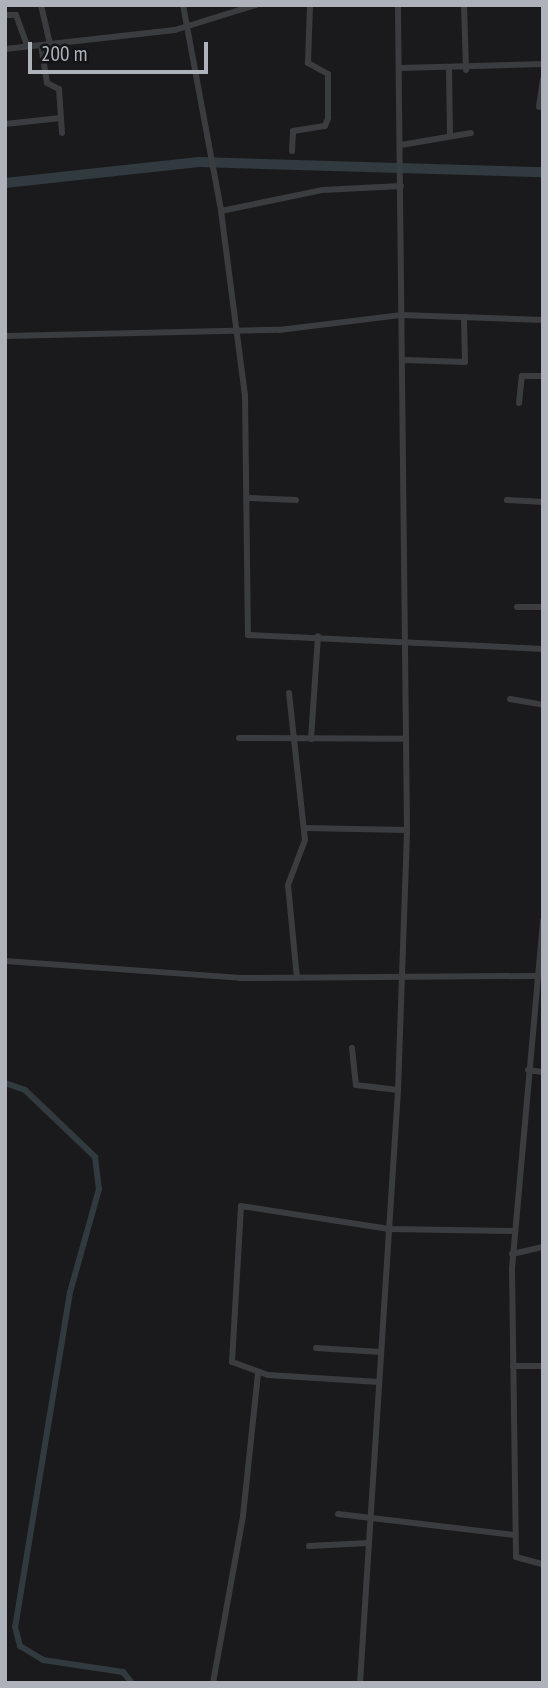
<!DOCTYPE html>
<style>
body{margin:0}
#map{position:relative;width:548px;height:1688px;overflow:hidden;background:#1a1a1c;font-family:"PT Sans Narrow",sans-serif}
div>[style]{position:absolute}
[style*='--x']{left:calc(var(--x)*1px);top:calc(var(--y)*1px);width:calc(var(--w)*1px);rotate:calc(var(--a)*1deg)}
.canal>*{height:6px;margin:-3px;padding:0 3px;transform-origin:3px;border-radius:3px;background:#303a3f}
.river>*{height:10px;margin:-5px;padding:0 5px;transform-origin:5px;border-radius:5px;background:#303a3f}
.minor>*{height:6px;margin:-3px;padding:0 3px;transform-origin:3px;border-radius:3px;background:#3b3c40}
span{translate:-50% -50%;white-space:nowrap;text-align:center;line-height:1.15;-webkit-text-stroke:7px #141517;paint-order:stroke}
.frame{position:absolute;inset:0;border:7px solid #adb2bb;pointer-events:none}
.scale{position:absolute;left:28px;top:42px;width:180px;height:32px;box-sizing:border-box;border:4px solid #adb2bb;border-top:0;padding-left:9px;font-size:21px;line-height:24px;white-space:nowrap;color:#adb2bb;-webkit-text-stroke:5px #141517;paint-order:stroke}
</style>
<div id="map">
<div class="canal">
<div style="--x:5;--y:1083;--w:21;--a:19"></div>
<div style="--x:25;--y:1090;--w:97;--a:43.7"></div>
<div style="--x:95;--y:1157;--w:32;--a:83"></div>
<div style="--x:99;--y:1189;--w:107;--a:105.7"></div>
<div style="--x:70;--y:1292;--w:339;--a:99.3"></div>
<div style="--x:15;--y:1627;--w:20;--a:75"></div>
<div style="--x:20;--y:1646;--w:27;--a:31"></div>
<div style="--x:43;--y:1660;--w:81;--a:8.5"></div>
<div style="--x:123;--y:1672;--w:14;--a:51"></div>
</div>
<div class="river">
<div style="--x:5;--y:183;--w:195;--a:-6.2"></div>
<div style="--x:199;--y:162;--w:344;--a:1.7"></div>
</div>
<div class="minor">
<div style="--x:41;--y:5;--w:40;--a:77"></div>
<div style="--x:183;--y:5;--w:209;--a:79.5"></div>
<div style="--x:221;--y:211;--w:186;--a:82.6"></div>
<div style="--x:245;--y:395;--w:240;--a:89.3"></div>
<div style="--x:248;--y:635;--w:295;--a:2.7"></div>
<div style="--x:464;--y:5;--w:65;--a:88.2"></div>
<div style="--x:5;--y:15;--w:11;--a:0"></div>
<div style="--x:16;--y:15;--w:33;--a:70"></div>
<div style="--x:41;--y:45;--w:38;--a:81"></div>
<div style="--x:47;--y:83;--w:13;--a:27"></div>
<div style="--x:59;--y:89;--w:44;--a:86.1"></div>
<div style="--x:5;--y:49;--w:171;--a:-6.4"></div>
<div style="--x:175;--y:30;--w:85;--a:-17.2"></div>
<div style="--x:400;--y:68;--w:143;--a:-1.6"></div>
<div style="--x:449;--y:70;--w:66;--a:89.1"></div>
<div style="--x:539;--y:107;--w:28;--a:-82"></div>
<div style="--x:5;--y:124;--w:56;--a:-6.1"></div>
<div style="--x:401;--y:145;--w:71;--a:-9.7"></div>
<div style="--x:292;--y:151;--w:20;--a:-87"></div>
<div style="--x:293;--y:131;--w:32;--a:-9"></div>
<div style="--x:325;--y:126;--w:9;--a:-69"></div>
<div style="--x:328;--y:118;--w:44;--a:-90"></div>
<div style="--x:328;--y:74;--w:23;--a:-151"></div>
<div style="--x:308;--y:63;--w:58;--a:-88"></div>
<div style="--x:221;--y:211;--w:103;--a:-11.7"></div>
<div style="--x:322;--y:190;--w:79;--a:-2.9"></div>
<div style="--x:5;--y:336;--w:274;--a:-1.3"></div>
<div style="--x:279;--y:330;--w:124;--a:-7"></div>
<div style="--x:402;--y:315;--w:141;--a:2"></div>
<div style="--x:404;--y:360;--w:61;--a:1.9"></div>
<div style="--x:465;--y:362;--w:45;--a:-91.3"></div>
<div style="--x:519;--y:403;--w:27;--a:-84"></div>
<div style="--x:522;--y:376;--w:21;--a:0"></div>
<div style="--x:250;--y:498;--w:46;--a:2.5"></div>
<div style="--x:507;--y:500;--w:36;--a:3"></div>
<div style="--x:517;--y:607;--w:26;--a:0"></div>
<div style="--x:289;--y:693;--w:148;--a:83.8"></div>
<div style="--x:305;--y:840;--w:48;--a:110.7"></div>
<div style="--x:288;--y:885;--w:93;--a:84.5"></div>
<div style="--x:510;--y:699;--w:34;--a:10"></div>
<div style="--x:239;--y:738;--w:166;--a:0.3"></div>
<div style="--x:311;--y:739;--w:103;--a:-86.1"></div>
<div style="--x:304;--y:828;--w:103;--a:1.1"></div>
<div style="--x:543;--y:921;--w:349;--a:95.1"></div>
<div style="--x:512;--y:1269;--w:288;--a:89.2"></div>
<div style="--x:516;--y:1557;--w:28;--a:15"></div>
<div style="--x:5;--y:961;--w:236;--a:4.1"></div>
<div style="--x:240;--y:978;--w:296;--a:-0.4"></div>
<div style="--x:352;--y:1048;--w:37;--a:84"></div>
<div style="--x:356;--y:1085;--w:42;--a:6.8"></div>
<div style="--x:528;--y:1070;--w:15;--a:8"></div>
<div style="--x:512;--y:1254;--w:32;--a:-13"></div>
<div style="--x:316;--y:1348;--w:65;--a:3.5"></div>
<div style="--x:513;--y:1366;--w:30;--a:0"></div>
<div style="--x:379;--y:1382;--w:111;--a:-176.4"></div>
<div style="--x:268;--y:1375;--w:38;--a:-160"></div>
<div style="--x:232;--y:1362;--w:156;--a:-86.7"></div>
<div style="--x:241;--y:1206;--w:150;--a:8.8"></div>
<div style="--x:389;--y:1229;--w:123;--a:0.9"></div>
<div style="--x:338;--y:1514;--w:178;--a:6.8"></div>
<div style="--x:309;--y:1546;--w:60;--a:-2.9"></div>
<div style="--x:213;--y:1683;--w:170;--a:-79.8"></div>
<div style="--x:243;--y:1516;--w:144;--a:-84"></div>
<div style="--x:360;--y:1683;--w:594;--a:-86.33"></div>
<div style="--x:398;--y:1090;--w:260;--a:-88"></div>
<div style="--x:407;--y:830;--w:825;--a:-90.63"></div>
</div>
<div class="frame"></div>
<div class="scale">200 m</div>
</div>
